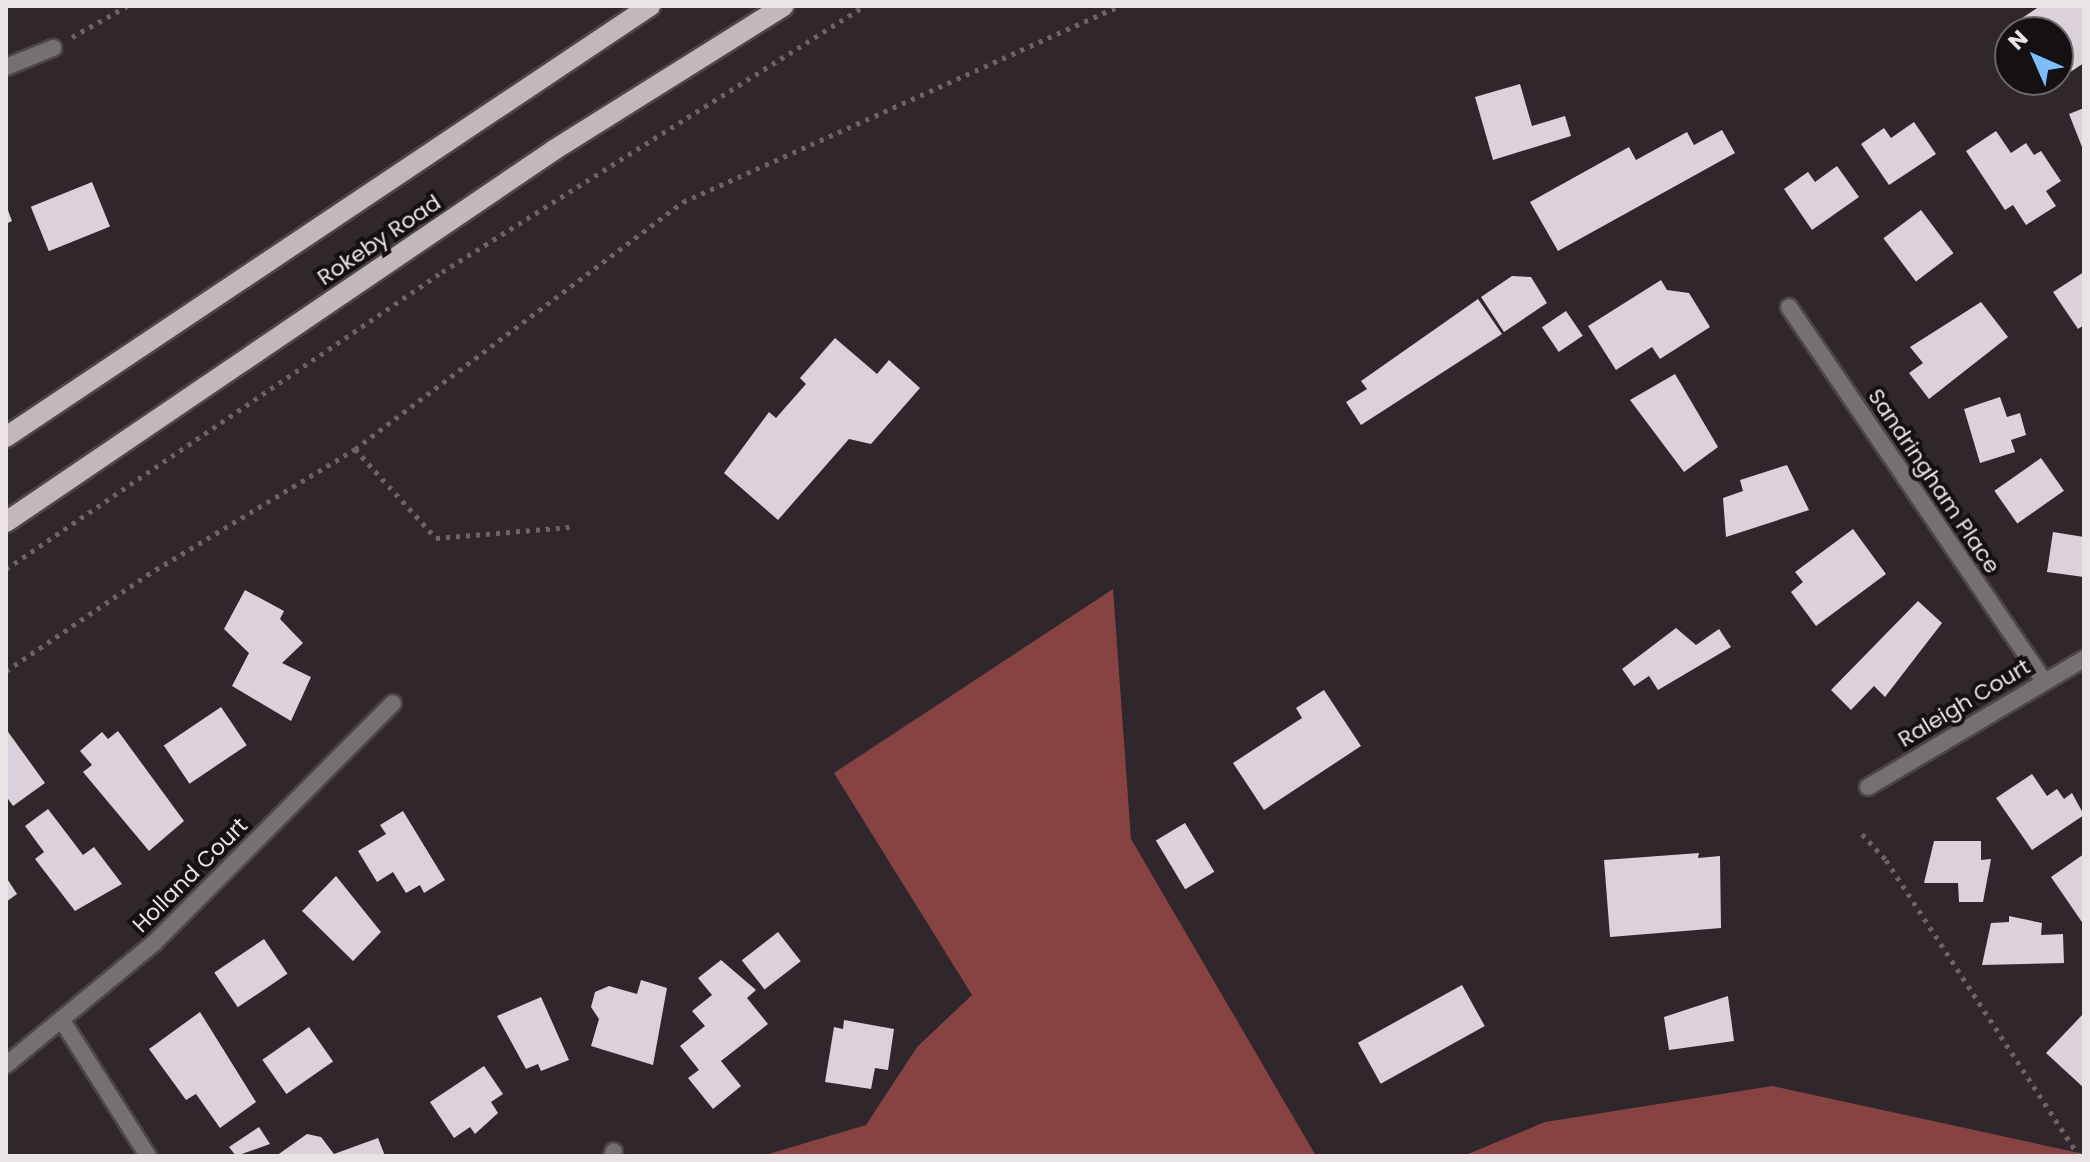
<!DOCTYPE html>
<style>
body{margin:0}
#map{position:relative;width:2090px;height:1162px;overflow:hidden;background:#2f272b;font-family:Poppins,sans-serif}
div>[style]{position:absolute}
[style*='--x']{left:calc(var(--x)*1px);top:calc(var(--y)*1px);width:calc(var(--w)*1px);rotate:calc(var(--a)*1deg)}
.forest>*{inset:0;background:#874341}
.building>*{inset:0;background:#dad1da;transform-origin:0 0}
.path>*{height:5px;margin-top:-2.5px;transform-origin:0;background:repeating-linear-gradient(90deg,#6b6367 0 4px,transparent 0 10px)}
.roads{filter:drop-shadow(2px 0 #4d4549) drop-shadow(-2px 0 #4d4549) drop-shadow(0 2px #4d4549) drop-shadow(0 -2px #4d4549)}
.service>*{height:16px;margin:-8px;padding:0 8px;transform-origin:8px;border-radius:8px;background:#757071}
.minor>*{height:16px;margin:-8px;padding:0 8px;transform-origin:8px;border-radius:8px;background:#757071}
.primary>*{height:20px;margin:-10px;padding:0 10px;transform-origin:10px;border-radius:10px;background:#c2b7b9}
span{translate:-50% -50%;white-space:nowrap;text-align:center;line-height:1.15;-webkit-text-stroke:8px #151113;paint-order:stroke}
.street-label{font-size:22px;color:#e9e3e6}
.frame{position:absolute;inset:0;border:8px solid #e9e3e6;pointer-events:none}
.north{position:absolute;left:1994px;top:16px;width:80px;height:80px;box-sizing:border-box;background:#151113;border:2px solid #6a6567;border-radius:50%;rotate:315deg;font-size:22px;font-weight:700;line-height:32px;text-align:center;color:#e9e3e6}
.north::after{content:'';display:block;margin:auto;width:28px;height:36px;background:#7cbef9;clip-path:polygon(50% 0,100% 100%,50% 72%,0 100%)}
</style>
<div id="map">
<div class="forest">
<div style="clip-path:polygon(1113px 589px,1131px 839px,1316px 1156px,762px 1156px,866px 1125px,917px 1047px,972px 995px,834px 773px)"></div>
<div style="clip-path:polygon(1772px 1086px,2084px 1154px,2084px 1156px,1463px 1156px,1545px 1122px)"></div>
</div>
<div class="building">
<div style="clip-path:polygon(2040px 6px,2084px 6px,2084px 63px,2049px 86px,2045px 80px,2058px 80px,2058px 32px,2009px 27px)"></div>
<div style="clip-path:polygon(1520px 84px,1532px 126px,1565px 116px,1571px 136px,1493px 160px,1475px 97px)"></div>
<div style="clip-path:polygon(2084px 108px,2084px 152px,2069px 114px)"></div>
<div style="clip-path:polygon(1914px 122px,1936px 154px,1889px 185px,1861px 144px,1884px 128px,1891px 138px)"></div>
<div style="clip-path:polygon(1722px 130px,1735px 153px,1558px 251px,1530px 202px,1629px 147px,1636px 160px,1687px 132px,1694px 145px)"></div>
<div style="clip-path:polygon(1996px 131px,2011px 153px,2026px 143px,2034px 155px,2041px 151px,2061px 181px,2046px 191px,2056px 206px,2026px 225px,2013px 205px,2005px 210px,1966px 151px)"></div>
<div style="clip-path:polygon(1837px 166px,1859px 197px,1812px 230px,1784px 189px,1808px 172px,1815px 182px)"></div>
<div style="left:92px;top:182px;width:48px;height:66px;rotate:68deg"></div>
<div style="clip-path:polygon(6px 205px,12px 221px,6px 224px)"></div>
<div style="left:1921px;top:210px;width:54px;height:47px;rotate:53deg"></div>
<div style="clip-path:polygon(2084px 272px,2084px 325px,2078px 329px,2053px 292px)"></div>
<div style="clip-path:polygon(1512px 276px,1531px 277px,1547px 303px,1504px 332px,1481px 297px)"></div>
<div style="clip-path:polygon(1661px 280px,1667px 290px,1689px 293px,1710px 327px,1660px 359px,1652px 347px,1616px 370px,1588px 326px)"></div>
<div style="clip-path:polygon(1478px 299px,1502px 334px,1361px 425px,1346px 402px,1367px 389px,1361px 381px)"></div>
<div style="clip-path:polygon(1981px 302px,2008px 337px,1929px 399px,1909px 373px,1923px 363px,1910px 347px)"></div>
<div style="left:1566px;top:311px;width:30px;height:29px;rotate:56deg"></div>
<div style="clip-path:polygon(835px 338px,877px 374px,889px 360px,920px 388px,871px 444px,849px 439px,778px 520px,724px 473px,769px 412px,776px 418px,806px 384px,800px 378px)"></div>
<div style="clip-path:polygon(1675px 374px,1718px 447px,1684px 472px,1630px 400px)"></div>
<div style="clip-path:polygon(2000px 397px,2007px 417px,2020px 413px,2026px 435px,2011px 440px,2015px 452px,1980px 463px,1964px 409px)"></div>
<div style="left:2041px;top:458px;width:40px;height:57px;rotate:55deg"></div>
<div style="clip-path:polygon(1787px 465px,1809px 510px,1726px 537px,1723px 498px,1743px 491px,1740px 480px)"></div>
<div style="clip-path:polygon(1853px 529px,1886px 574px,1816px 626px,1791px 592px,1803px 582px,1795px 572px)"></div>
<div style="clip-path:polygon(2053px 532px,2084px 537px,2084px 577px,2047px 572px)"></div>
<div style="clip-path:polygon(245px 590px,284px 611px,280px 619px,303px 643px,282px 663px,311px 677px,291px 721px,232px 686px,249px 653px,224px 629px)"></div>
<div style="clip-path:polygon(1918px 601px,1942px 623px,1885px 697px,1874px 686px,1851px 710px,1831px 690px)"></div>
<div style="clip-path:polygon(1676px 628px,1696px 645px,1719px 629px,1731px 647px,1658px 690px,1649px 676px,1634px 686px,1622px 669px)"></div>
<div style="clip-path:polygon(1324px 690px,1361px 746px,1264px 810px,1233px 763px,1302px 718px,1296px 708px)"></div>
<div style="left:221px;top:707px;width:46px;height:69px;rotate:56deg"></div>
<div style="clip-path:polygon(6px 729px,45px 783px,13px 806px,6px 796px)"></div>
<div style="clip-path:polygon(118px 731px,184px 821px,149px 851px,83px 772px,92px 765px,80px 751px,102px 732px,108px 739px)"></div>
<div style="clip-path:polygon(2032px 774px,2047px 796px,2057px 789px,2064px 799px,2072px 793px,2084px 815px,2032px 850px,1996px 798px)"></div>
<div style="clip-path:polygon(48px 809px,83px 855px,94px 847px,122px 884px,75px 911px,35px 859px,44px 852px,25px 826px)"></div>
<div style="clip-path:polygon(403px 811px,445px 880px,424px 893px,420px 885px,406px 893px,393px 872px,377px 882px,358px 851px,386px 834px,380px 825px)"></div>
<div style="left:1185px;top:823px;width:57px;height:34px;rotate:59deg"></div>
<div style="clip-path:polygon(1934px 841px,1981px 841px,1981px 860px,1991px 859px,1983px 902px,1959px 902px,1958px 883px,1924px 883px)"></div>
<div style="clip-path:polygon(1699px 853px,1698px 858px,1720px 856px,1721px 928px,1610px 937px,1604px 860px)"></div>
<div style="clip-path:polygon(2084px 854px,2084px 925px,2051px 877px)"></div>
<div style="clip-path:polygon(336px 876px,381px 932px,353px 961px,302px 911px)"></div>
<div style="clip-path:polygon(6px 877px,17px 894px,6px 902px)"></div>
<div style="clip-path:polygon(2009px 916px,2042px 923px,2041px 935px,2063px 934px,2064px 963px,1982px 965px,1991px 923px,2009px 922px)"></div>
<div style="left:778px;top:932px;width:37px;height:46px;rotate:52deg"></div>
<div style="left:264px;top:939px;width:42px;height:60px;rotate:56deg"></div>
<div style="clip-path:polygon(721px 960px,756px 990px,747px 998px,768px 1024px,721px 1061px,741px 1086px,713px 1109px,688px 1078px,699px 1070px,680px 1046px,705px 1026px,692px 1011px,712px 995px,698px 978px)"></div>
<div style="clip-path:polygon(641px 980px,667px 988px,653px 1065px,591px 1046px,599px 1019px,591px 1007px,595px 992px,609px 986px,637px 994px)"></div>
<div style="left:1462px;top:985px;width:47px;height:119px;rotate:61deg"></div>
<div style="clip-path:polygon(1728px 996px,1734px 1041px,1669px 1050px,1664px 1017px)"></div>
<div style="clip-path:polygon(541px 997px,569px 1060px,541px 1071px,538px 1064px,526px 1069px,497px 1016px)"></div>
<div style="clip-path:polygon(200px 1012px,256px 1102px,220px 1128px,196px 1094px,186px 1100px,149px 1049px)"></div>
<div style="clip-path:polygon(2084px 1013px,2084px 1088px,2046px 1053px)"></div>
<div style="clip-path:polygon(844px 1020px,894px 1029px,888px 1070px,875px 1068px,871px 1089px,825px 1082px,834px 1027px,843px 1029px)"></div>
<div style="left:309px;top:1027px;width:42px;height:57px;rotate:55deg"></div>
<div style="clip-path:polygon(484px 1066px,503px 1094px,491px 1102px,498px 1113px,475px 1134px,470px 1127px,454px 1138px,430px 1102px)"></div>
<div style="clip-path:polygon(259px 1127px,270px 1144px,236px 1156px,229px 1147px)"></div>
<div style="clip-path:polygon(307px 1134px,321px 1137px,334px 1154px,378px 1138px,385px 1156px,276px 1156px)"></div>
</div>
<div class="path">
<div style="--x:72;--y:37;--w:63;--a:-29.4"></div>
<div style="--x:355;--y:449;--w:120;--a:47.7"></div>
<div style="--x:436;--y:538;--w:134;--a:-4.7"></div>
<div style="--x:6;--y:569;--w:528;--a:-34.26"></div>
<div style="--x:442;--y:272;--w:500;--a:-32.2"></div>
<div style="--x:6;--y:671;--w:171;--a:-34.2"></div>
<div style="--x:147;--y:575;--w:243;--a:-31.2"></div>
<div style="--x:355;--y:449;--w:411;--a:-37"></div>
<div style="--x:683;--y:202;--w:479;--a:-24.2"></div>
<div style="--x:1862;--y:834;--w:35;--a:47"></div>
<div style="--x:1886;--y:860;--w:353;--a:56.9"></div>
<div style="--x:800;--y:1156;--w:28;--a:0"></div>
</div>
<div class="roads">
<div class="service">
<div style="--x:612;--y:1156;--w:5;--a:-68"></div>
</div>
<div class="minor">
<div style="--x:6;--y:67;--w:51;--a:-22"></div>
<div style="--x:1789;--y:307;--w:451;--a:55.7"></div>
<div style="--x:1868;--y:787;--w:251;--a:-30.7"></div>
<div style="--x:63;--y:1022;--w:159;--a:57.6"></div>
<div style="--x:6;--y:1065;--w:193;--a:-39.5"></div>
<div style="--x:155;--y:942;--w:337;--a:-45.1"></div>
</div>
<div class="primary">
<div style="--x:6;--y:437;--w:775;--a:-33.79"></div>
<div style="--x:6;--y:522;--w:662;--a:-34.17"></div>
<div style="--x:554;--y:150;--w:271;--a:-32.1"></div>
</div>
</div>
<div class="street-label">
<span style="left:379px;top:240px;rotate:-34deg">Rokeby Road</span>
<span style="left:1934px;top:481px;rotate:56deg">Sandringham Place</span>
<span style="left:1964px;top:703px;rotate:-31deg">Raleigh Court</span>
<span style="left:190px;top:875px;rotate:-45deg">Holland Court</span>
</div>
<div class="frame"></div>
<div class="north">N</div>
</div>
